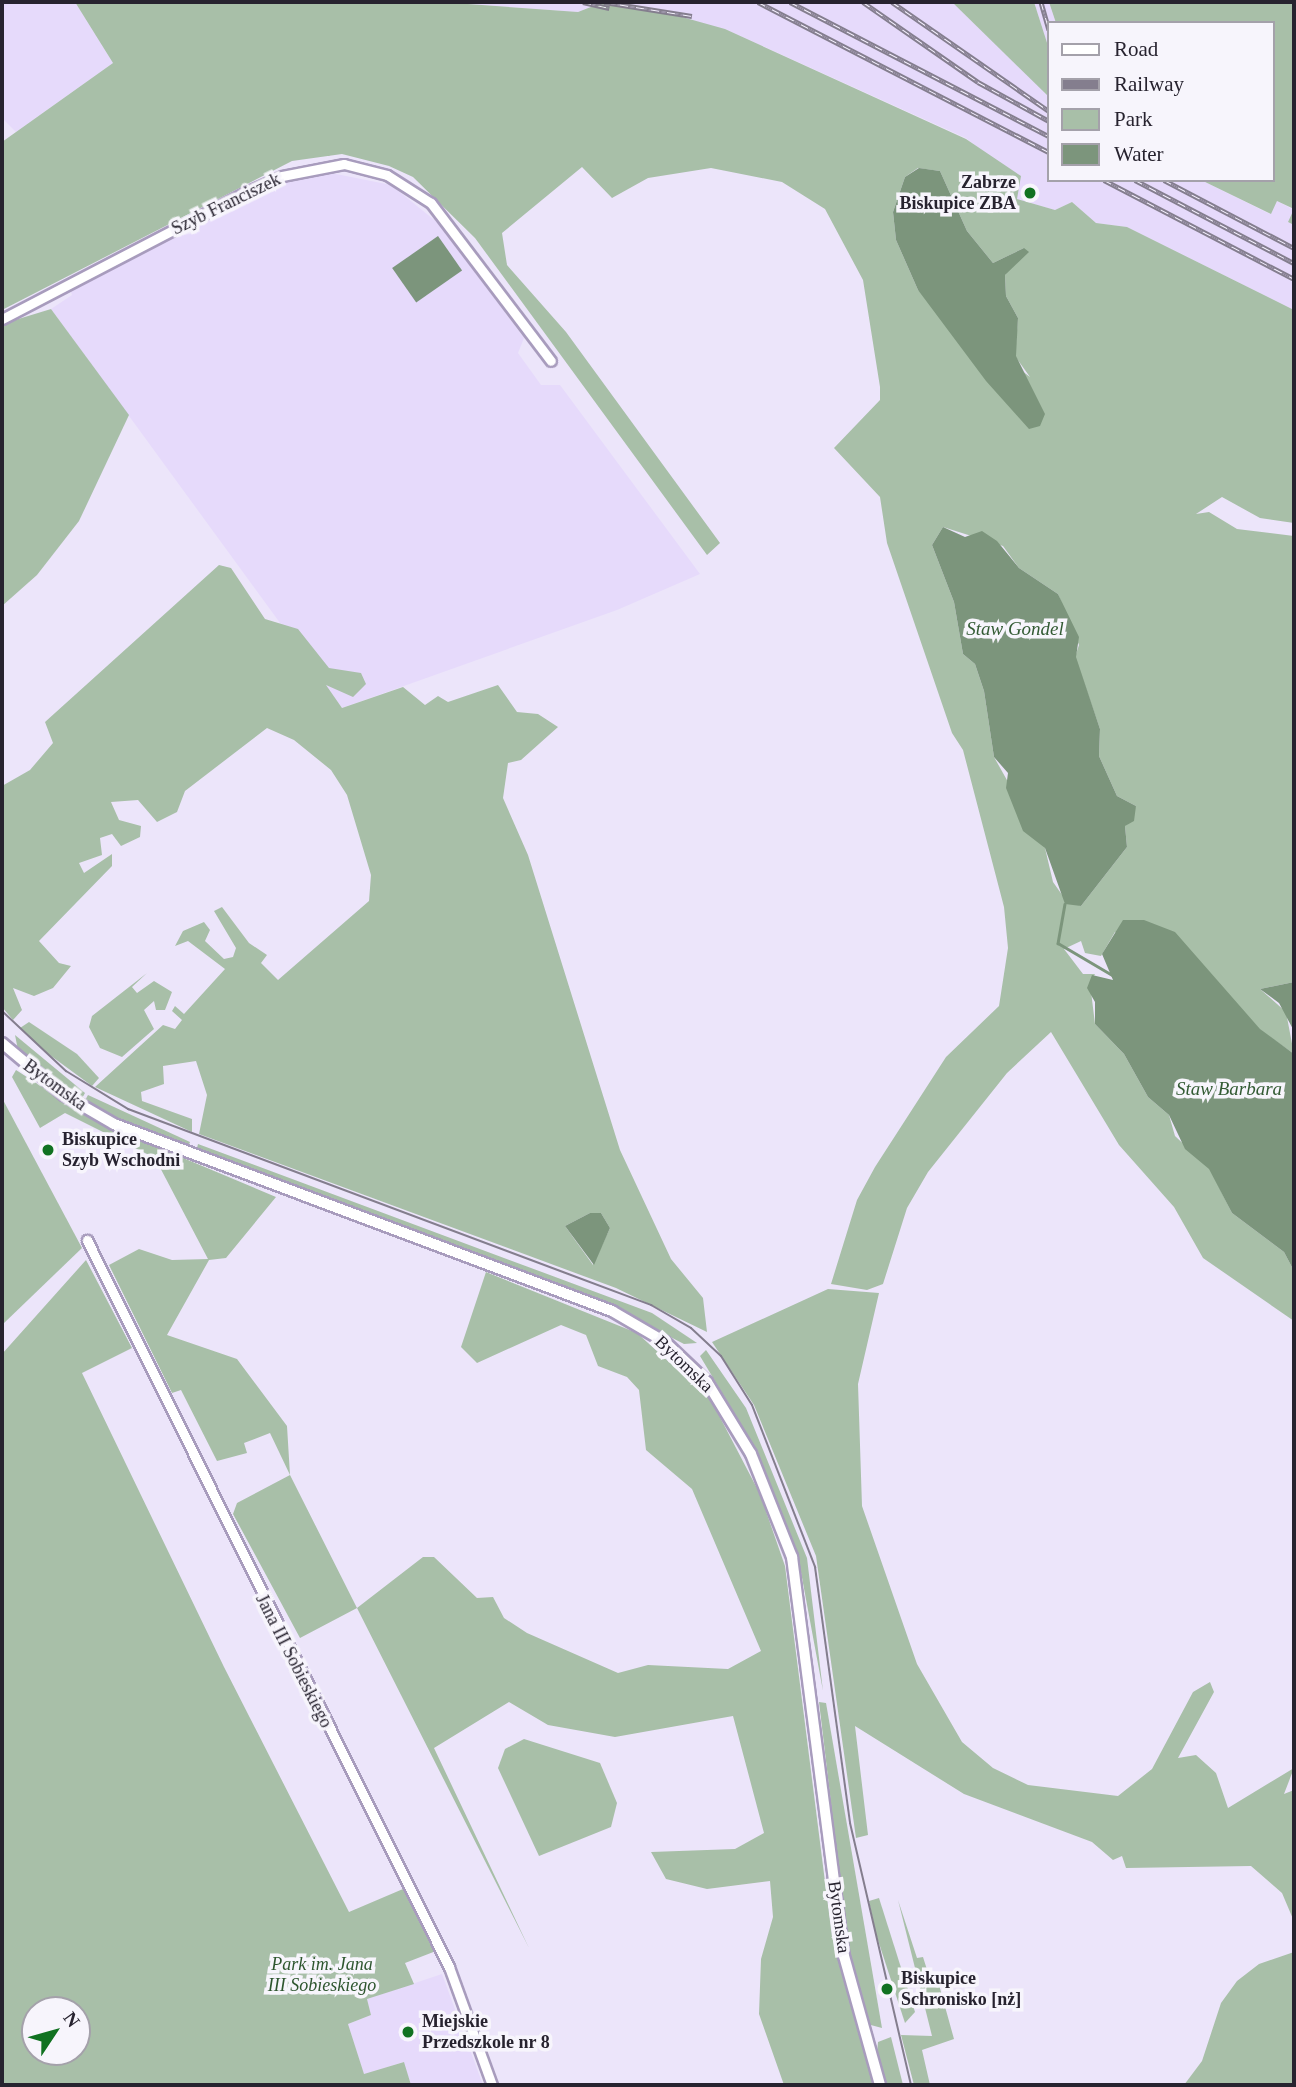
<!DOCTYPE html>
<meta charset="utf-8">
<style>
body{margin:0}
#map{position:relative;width:1296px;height:2087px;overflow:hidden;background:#ece5fa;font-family:Georgia,serif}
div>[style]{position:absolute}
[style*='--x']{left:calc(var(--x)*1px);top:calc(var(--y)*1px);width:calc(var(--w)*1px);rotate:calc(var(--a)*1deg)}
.built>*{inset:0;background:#e6dafb}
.green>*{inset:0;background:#a8bfa8}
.water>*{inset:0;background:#7c957c;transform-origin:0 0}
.stream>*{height:2.5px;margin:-1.25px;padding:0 1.25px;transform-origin:1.25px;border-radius:1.25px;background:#7c957c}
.roads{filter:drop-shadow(2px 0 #a89cbd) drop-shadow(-2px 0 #a89cbd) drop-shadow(0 2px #a89cbd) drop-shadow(0 -2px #a89cbd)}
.minor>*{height:9px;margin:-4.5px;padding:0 4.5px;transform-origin:4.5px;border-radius:4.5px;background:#fff}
.tertiary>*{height:10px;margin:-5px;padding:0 5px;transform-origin:5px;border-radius:5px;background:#fff}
.tram>*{height:2px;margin:-1px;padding:0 1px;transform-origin:1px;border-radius:1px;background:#847e8e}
.rail>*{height:5px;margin-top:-2.5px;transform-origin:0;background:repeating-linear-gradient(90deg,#f7f5fc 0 8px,#847e8e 0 16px);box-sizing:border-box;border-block:2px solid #847e8e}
.dots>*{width:19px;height:19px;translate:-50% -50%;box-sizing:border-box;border:4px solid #f7f5fc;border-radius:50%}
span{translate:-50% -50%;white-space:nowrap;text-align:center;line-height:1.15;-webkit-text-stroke:7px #f7f5fc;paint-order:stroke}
.poi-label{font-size:18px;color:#27232f;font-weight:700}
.right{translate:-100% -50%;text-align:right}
.left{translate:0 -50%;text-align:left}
.street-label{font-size:18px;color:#27232f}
.park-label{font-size:18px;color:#2e562f;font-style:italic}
.water-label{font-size:19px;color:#335b34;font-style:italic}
.frame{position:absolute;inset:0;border:4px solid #27232f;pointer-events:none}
.legend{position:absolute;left:1047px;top:21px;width:228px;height:161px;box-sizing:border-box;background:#f7f5fc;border:2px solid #a4a1aa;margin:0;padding:9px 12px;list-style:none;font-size:21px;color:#27232f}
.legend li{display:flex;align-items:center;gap:14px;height:35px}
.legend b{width:35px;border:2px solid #a4a1aa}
.north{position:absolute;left:21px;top:1996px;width:70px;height:70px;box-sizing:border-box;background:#f7f5fc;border:2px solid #a4a1aa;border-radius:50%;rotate:54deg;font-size:19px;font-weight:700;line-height:28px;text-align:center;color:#27232f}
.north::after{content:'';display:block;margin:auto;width:24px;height:32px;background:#117221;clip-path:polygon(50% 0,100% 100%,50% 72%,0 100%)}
</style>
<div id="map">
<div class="built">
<div style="clip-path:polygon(2px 2px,75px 2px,113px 63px,16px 132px,2px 118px)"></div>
<div style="clip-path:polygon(440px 2px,952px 2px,1049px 97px,1049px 180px,1201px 180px,1270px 214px,1277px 201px,1294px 210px,1288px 222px,1294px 225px,1294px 310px,1127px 227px,1096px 223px,1072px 202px,1055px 210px,1016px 199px,988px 156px,966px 138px,725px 29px,601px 3px,578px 12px)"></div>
<div style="clip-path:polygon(1034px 2px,1049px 2px,1056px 23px,1049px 23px,1049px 49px)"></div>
<div style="clip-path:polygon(321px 171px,391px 185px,438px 223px,524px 338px,518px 353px,541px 385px,560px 385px,700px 574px,617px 610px,342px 708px,51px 309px,72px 295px,70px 289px,172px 236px,191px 234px,191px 225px,283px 181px)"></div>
<div style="clip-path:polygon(442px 1974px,483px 2085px,411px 2085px,403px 2062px,364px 2075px,348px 2024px,371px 2015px,367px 1999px)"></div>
</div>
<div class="green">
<div style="clip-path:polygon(evenodd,75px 2px,440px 2px,578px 12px,601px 3px,682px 17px,725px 29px,966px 139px,1021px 176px,1017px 199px,1055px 210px,1072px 202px,1096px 223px,1127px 227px,1294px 310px,1294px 523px,1260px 518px,1222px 497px,1196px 514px,1209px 512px,1237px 529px,1294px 536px,1294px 982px,1260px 989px,1286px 1012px,1294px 1054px,1260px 1030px,1199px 961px,1115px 932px,1101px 956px,1085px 953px,1081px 941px,1064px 949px,1083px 974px,1095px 974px,1090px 983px,1095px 1024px,1124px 1054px,1148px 1097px,1169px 1115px,1175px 1136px,1210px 1169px,1232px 1213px,1284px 1252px,1294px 1271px,1294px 1321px,1203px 1258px,1174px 1207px,1119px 1145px,1051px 1032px,1007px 1073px,928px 1172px,907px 1208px,883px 1284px,867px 1290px,831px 1284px,857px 1200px,875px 1167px,946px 1057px,999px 1006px,1008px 948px,1004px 907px,963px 750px,952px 733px,887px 543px,880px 497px,834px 448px,880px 400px,880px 387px,863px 280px,825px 209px,782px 182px,711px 168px,648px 178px,612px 198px,582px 167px,502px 233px,507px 265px,566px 332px,720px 543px,707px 555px,475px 238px,413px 177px,389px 166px,342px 154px,292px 161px,2px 310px,2px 142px,113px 63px,75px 2px,918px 168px,940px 171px,967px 231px,993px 263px,1024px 248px,1005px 275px,1006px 296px,1018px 318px,1015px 356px,1030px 377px,918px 290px,896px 240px,893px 212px,905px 177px,918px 168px,75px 2px,943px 527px,1003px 546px,1019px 568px,1058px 594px,1079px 645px,1075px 657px,1100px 729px,1099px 756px,1117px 796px,1136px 806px,1125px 826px,1127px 847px,1081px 906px,1065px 899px,1053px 882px,1045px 848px,994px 757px,984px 691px,975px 664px,963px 654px,954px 602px,932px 545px,943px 527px)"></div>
<div style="clip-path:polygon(952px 2px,1034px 2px,1049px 49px,1049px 97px)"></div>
<div style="clip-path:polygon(1049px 2px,1294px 2px,1294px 225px,1288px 222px,1294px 209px,1277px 201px,1271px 214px,1201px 180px,1273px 180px,1273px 23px,1056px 23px)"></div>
<div style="clip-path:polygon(51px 309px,129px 415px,79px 521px,37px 575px,2px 606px,2px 324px)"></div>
<div style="clip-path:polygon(evenodd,219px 565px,231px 568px,265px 619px,298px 629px,329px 668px,361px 673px,366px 684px,353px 697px,326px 685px,342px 708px,403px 687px,425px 705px,438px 696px,448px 702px,498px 685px,517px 712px,538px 714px,558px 727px,521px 760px,508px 763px,503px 798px,528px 855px,620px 1150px,671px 1259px,703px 1298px,707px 1332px,616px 1288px,199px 1134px,207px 1095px,196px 1061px,163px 1066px,164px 1084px,141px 1092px,142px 1101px,192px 1119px,192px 1132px,95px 1087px,163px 1025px,175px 1029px,182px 1020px,172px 1011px,175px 1006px,184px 1014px,225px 969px,188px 941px,175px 946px,183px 931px,204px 922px,210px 930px,205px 941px,224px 959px,233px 957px,236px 948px,214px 911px,222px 907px,249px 943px,267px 955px,261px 963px,278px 980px,369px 901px,371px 875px,347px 795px,331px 770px,294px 740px,267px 728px,185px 791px,177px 812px,157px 822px,138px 800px,111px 802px,119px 820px,141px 826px,140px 837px,121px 846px,112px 834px,100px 838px,102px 855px,79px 863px,84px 873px,112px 854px,112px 866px,39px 941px,59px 963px,71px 966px,53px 988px,34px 996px,13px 988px,22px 1010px,13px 1020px,2px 1007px,2px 786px,30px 770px,53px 743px,45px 722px,219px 565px,590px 1213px,601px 1213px,610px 1228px,593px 1265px,565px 1226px,590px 1213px)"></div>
<div style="clip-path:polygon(147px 973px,132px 987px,137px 993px,154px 981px,172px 992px,165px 1010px,156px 1010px,154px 1001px,144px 1010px,154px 1029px,122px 1057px,100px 1048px,89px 1027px,92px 1016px)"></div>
<div style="clip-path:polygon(29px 1022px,77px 1054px,99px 1078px,92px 1086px,43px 1050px,20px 1028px)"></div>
<div style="clip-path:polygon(15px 1035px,85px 1093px,81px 1100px,18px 1050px)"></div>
<div style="clip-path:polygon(16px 1070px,95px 1121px,276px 1197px,226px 1258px,209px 1260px,167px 1335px,237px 1359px,287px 1426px,290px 1475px,357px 1608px,423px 1557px,434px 1557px,477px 1598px,493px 1597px,504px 1618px,527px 1633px,618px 1673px,648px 1665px,728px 1669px,761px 1651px,692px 1489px,646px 1450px,639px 1390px,627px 1377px,598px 1366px,586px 1335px,561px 1325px,477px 1363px,461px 1347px,486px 1272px,637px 1333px,711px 1400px,760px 1494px,785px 1566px,832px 1937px,874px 2085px,784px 2085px,759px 2014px,761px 1959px,773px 1917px,770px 1881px,707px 1889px,666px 1879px,651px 1852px,735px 1849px,764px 1833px,733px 1716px,615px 1737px,548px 1725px,509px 1702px,434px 1748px,529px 1948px,357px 1608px,300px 1638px,233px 1514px,237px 1503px,290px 1475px,270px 1433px,244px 1443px,247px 1453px,217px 1461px,181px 1390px,172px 1393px,109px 1265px,139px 1249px,172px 1260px,208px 1259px,155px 1158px,65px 1113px,40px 1128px,12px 1077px)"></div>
<div style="clip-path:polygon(88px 1095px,190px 1142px,188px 1147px,116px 1120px,84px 1102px)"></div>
<div style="clip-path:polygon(2px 1098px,82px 1248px,2px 1325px)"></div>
<div style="clip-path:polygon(198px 1144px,652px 1313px,697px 1343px,684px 1344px,600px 1301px,196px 1152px)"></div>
<div style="clip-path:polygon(evenodd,86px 1260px,132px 1348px,82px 1373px,224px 1667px,349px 1912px,403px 1889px,436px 1951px,405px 1963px,414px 1984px,367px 1999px,371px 2015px,348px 2024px,364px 2074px,404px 2062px,411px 2085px,2px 2085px,2px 1354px,86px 1260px,35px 2010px,77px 2010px,77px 2052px,35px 2052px,35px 2010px)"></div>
<div style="clip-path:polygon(828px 1289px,879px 1293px,858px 1384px,862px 1506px,917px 1664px,962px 1742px,993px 1768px,1028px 1785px,1118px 1796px,1152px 1769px,1193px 1692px,1210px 1682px,1214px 1692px,1178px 1758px,1196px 1755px,1216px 1773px,1228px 1808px,1294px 1768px,1284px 1794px,1294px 1790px,1294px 2085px,1184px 2085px,1202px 2061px,1221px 2003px,1237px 1981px,1259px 1964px,1294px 1952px,1293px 1919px,1282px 1893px,1251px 1866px,1126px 1868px,1122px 1856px,1113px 1860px,1092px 1842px,964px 1794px,855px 1726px,868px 1835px,856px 1838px,816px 1556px,754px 1405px,712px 1342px)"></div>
<div style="clip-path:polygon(706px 1350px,746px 1408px,807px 1558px,823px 1691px,798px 1556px,752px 1443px,700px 1356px)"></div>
<div style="clip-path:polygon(819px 1702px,826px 1703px,882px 2028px,867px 2024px,848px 1946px)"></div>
<div style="clip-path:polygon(524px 1739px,600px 1763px,617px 1803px,611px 1827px,539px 1856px,498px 1768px,505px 1749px)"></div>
<div style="clip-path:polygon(879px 1898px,915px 2012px,905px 2023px,876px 1934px,869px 1901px)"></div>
<div style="clip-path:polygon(898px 1900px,917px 1958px,923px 1957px,929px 1976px,936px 1974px,954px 2039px,922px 2050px,930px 2085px,914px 2085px,901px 2035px,932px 2036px)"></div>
<div style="clip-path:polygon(891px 2037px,903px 2085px,886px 2085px,877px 2053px,878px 2042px)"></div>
</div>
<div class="water">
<div style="clip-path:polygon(919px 168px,940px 171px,967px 231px,993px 263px,1024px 248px,1029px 252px,1005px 275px,1006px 296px,1018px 318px,1016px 356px,1045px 414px,1040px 426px,1029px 429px,986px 381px,918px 290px,896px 240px,893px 212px,905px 177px)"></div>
<div style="left:438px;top:236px;width:42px;height:56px;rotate:55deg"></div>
<div style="clip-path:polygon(943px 527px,965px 537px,982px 531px,997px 541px,1019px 568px,1058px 594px,1079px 637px,1076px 657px,1100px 729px,1099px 756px,1117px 796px,1136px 806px,1134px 821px,1125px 826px,1127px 847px,1081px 906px,1065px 904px,1045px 848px,1023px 831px,1006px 788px,1008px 773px,994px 757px,984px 691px,975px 664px,963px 654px,954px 602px,932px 545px)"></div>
<div style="clip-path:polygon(1123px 920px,1144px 920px,1175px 932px,1260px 1029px,1294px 1054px,1294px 1271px,1284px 1252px,1232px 1213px,1209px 1169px,1185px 1149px,1169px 1115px,1148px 1097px,1124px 1054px,1095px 1024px,1095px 1002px,1087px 988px,1092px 975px,1113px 980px,1102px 954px)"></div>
<div style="clip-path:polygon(1294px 982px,1294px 1031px,1279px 1003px,1260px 989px)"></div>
<div style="clip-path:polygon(590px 1213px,601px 1213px,610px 1228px,594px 1265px,565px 1226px)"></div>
</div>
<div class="stream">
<div style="--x:1065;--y:904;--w:40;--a:100"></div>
<div style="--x:1058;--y:943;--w:65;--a:30.5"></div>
</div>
<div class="roads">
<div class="minor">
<div style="--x:2;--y:319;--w:275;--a:-27.5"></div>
<div style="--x:246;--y:192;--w:39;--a:-24"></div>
<div style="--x:282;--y:176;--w:63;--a:-11"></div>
<div style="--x:344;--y:164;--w:44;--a:14.3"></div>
<div style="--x:387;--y:175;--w:52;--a:32.5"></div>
<div style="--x:431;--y:203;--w:198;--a:52.8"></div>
<div style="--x:87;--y:1240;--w:812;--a:63.53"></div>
<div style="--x:449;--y:1967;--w:126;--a:70"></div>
</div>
<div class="tertiary">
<div style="--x:2;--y:1043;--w:81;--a:40"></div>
<div style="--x:64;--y:1095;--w:58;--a:30.1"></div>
<div style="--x:114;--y:1124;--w:532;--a:20.58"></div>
<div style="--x:612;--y:1311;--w:61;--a:30.3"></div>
<div style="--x:665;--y:1342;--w:58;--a:43.6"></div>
<div style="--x:707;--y:1382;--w:84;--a:58.6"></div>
<div style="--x:751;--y:1454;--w:111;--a:68.3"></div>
<div style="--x:792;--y:1557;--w:402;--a:82.6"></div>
<div style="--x:844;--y:1956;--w:134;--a:74.4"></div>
</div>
</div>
<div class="tram">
<div style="--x:2;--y:1011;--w:88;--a:43.2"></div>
<div style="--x:66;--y:1071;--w:73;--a:31.5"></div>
<div style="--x:128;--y:1109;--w:559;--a:20.54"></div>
<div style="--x:651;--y:1305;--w:46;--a:29.9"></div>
<div style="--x:691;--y:1328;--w:41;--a:43"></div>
<div style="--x:721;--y:1356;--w:58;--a:57.7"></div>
<div style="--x:752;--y:1405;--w:174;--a:68.7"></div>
<div style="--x:815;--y:1567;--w:258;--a:82.2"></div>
<div style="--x:850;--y:1823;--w:269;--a:76.9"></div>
</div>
<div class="rail">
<div style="--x:583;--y:2;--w:27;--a:13"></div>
<div style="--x:604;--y:2;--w:89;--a:9"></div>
<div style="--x:758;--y:2;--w:327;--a:27.3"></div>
<div style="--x:790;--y:2;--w:292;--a:27.4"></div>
<div style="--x:863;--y:2;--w:140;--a:34.8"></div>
<div style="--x:978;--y:82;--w:81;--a:28.8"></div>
<div style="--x:892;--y:2;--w:191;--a:34.8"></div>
<div style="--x:1041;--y:2;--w:29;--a:74"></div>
<div style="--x:1104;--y:180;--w:214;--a:27.5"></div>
<div style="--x:1135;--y:180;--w:179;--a:27.6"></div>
<div style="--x:1164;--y:180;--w:147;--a:27.6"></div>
</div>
<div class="dots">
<div style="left:1030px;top:193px;background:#117221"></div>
<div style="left:48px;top:1150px;background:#117221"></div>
<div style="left:887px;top:1989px;background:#117221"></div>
<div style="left:408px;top:2032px;background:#117221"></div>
</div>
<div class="poi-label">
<span class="right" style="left:1016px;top:193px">Zabrze<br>Biskupice ZBA</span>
<span class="left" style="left:62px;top:1150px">Biskupice<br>Szyb Wschodni</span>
<span class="left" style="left:901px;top:1989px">Biskupice<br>Schronisko [nż]</span>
<span class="left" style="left:422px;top:2032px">Miejskie<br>Przedszkole nr 8</span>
</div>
<div class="street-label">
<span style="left:226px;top:204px;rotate:-26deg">Szyb Franciszek</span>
<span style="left:55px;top:1085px;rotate:36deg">Bytomska</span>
<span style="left:684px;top:1364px;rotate:44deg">Bytomska</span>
<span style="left:294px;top:1661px;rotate:63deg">Jana III Sobieskiego</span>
<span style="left:839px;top:1917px;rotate:82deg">Bytomska</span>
</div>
<div class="park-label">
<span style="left:322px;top:1975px">Park im. Jana<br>III Sobieskiego</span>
</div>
<div class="water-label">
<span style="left:1015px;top:629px">Staw Gondel</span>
<span style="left:1229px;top:1089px">Staw Barbara</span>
</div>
<div class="frame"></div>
<ul class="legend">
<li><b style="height:9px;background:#fff"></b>Road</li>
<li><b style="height:9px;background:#847e8e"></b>Railway</li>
<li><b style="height:19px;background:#a8bfa8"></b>Park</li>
<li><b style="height:19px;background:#7c957c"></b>Water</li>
</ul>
<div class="north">N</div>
</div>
